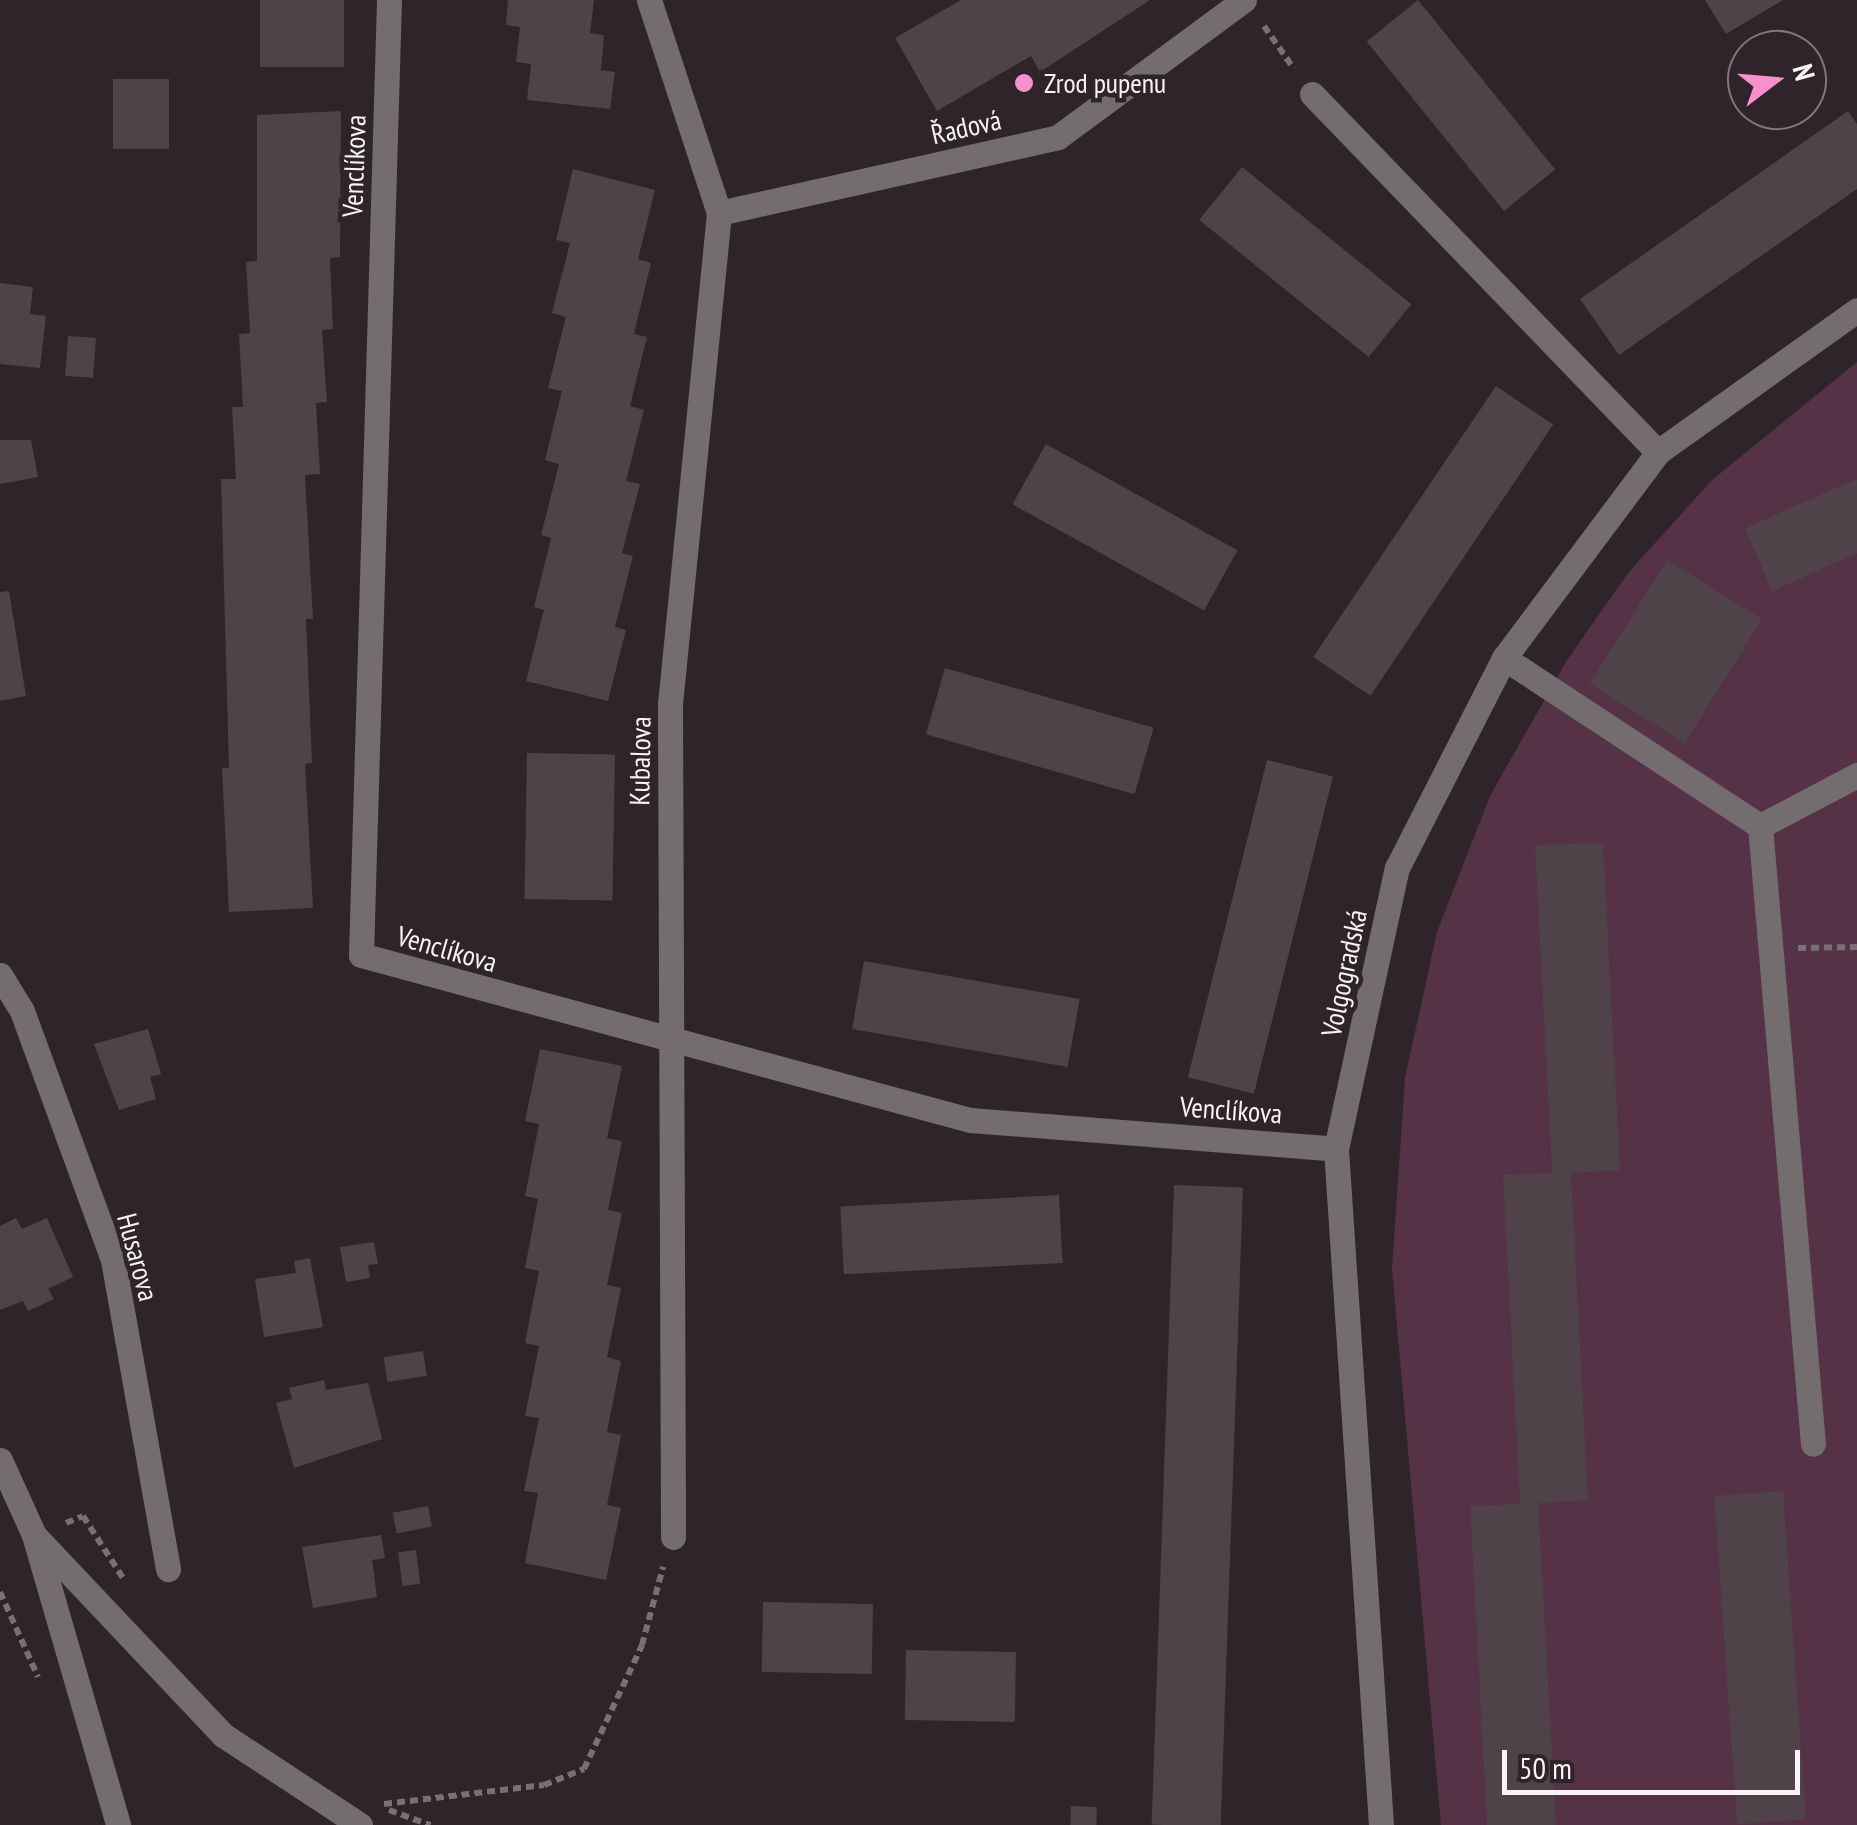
<!DOCTYPE html>
<meta charset="utf-8">
<style>
body{margin:0}
#map{position:relative;width:1857px;height:1825px;overflow:hidden;background:#30242b;font-family:"PT Sans Narrow",sans-serif}
div>[style]{position:absolute}
[style*='--x']{left:calc(var(--x)*1px);top:calc(var(--y)*1px);width:calc(var(--w)*1px);rotate:calc(var(--a)*1deg)}
.green>*{inset:0;background:#563247}
.building>*{inset:0;background:#4f4249;transform-origin:0 0}
.path>*{height:6px;margin-top:-3px;transform-origin:0;background:repeating-linear-gradient(90deg,#7a6f75 0 8px,transparent 0 13px)}
.minor>*{height:25px;margin:-12.5px;padding:0 12.5px;transform-origin:12.5px;border-radius:12.5px;background:#736d70}
.tertiary>*{height:25px;margin:-12.5px;padding:0 12.5px;transform-origin:12.5px;border-radius:12.5px;background:#736d70}
.dots>*{width:28px;height:28px;translate:-50% -50%;box-sizing:border-box;border:5px solid #30242b;border-radius:50%}
span{translate:-50% -50%;white-space:nowrap;text-align:center;line-height:1.15;-webkit-text-stroke:9px #30242b;paint-order:stroke}
.poi-label{font-size:28px;color:#faf2f6}
.left{translate:0 -50%;text-align:left}
.street-label{font-size:28px;color:#faf2f6}
.north{position:absolute;left:1727px;top:30px;width:100px;height:100px;box-sizing:border-box;background:#30242b;border:2px solid #81767c;border-radius:50%;rotate:74deg;font-size:28px;font-weight:700;line-height:40px;text-align:center;color:#faf2f6}
.north::after{content:'';display:block;margin:auto;width:35px;height:45px;background:#f790cd;clip-path:polygon(50% 0,100% 100%,50% 72%,0 100%)}
.scale{position:absolute;left:1502px;top:1750px;width:298px;height:45px;box-sizing:border-box;border:5px solid #faf2f6;border-top:0;padding-left:12px;font-size:30px;line-height:35px;white-space:nowrap;color:#faf2f6;-webkit-text-stroke:8px #30242b;paint-order:stroke}
</style>
<div id="map">
<div class="green">
<div style="clip-path:polygon(1857px 362px,1857px 1825px,1441px 1825px,1392px 1269px,1405px 1078px,1437px 932px,1490px 796px,1567px 660px,1629px 572px,1712px 480px)"></div>
</div>
<div class="building">
<div style="left:260px;top:0;width:84px;height:67px"></div>
<div style="clip-path:polygon(508px 0,594px 0,590px 33px,604px 35px,601px 70px,615px 72px,610px 109px,527px 100px,531px 64px,516px 62px,520px 27px,506px 25px)"></div>
<div style="clip-path:polygon(961px 0,1150px 0,1040px 72px,1031px 56px,937px 111px,895px 38px)"></div>
<div style="left:1418px;top:0;width:218px;height:66px;rotate:51deg"></div>
<div style="clip-path:polygon(1705px 0,1783px 0,1726px 34px)"></div>
<div style="left:113px;top:79px;width:56px;height:70px"></div>
<div style="clip-path:polygon(341px 111px,340px 257px,330px 258px,333px 329px,322px 330px,327px 402px,316px 403px,320px 474px,305px 475px,313px 619px,306px 619px,312px 763px,305px 764px,313px 908px,229px 912px,222px 768px,229px 768px,221px 479px,236px 479px,232px 407px,243px 407px,239px 334px,250px 333px,246px 262px,257px 261px,257px 115px)"></div>
<div style="clip-path:polygon(1848px 111px,1857px 124px,1857px 189px,1619px 355px,1580px 299px)"></div>
<div style="left:1242px;top:167px;width:218px;height:68px;rotate:39deg"></div>
<div style="clip-path:polygon(573px 169px,655px 190px,638px 259px,651px 263px,634px 334px,647px 337px,630px 406px,644px 410px,626px 481px,640px 484px,622px 553px,633px 556px,615px 627px,626px 630px,608px 701px,526px 681px,544px 610px,534px 607px,551px 538px,541px 535px,559px 464px,545px 460px,562px 391px,548px 388px,566px 317px,552px 313px,570px 243px,556px 240px)"></div>
<div style="clip-path:polygon(0 283px,33px 287px,30px 314px,46px 316px,40px 368px,0 364px)"></div>
<div style="left:68px;top:336px;width:28px;height:40px;rotate:4deg"></div>
<div style="left:1496px;top:386px;width:69px;height:327px;rotate:34deg"></div>
<div style="clip-path:polygon(0 440px,31px 440px,38px 477px,0 484px)"></div>
<div style="left:1046px;top:444px;width:219px;height:69px;rotate:29deg"></div>
<div style="clip-path:polygon(1857px 479px,1857px 553px,1772px 591px,1745px 528px)"></div>
<div style="left:1667px;top:560px;width:112px;height:146px;rotate:32deg"></div>
<div style="clip-path:polygon(9px 591px,26px 696px,0 701px,0 592px)"></div>
<div style="left:945px;top:668px;width:217px;height:69px;rotate:16deg"></div>
<div style="left:527px;top:753px;width:88px;height:146px;rotate:1deg"></div>
<div style="left:1267px;top:760px;width:68px;height:327px;rotate:14deg"></div>
<div style="clip-path:polygon(1603px 843px,1620px 1170px,1571px 1173px,1588px 1500px,1538px 1503px,1556px 1825px,1487px 1825px,1470px 1506px,1520px 1504px,1503px 1175px,1552px 1173px,1535px 845px)"></div>
<div style="left:864px;top:961px;width:219px;height:69px;rotate:10deg"></div>
<div style="clip-path:polygon(148px 1029px,161px 1074px,150px 1077px,156px 1099px,119px 1110px,94px 1044px)"></div>
<div style="clip-path:polygon(540px 1049px,622px 1066px,607px 1138px,622px 1141px,608px 1210px,622px 1213px,607px 1285px,621px 1288px,607px 1357px,621px 1361px,607px 1432px,621px 1435px,607px 1505px,621px 1508px,606px 1580px,525px 1563px,538px 1493px,524px 1491px,539px 1418px,525px 1416px,539px 1346px,525px 1343px,539px 1271px,525px 1268px,538px 1199px,525px 1196px,539px 1124px,525px 1121px)"></div>
<div style="left:1174px;top:1185px;width:69px;height:640px;rotate:2deg"></div>
<div style="left:1059px;top:1195px;width:68px;height:219px;rotate:87deg"></div>
<div style="clip-path:polygon(16px 1218px,22px 1229px,47px 1218px,73px 1277px,48px 1289px,54px 1299px,28px 1311px,23px 1301px,0 1310px,0 1226px)"></div>
<div style="clip-path:polygon(374px 1242px,378px 1264px,368px 1265px,370px 1278px,346px 1282px,340px 1247px)"></div>
<div style="clip-path:polygon(310px 1258px,323px 1327px,264px 1337px,255px 1279px,296px 1273px,294px 1261px)"></div>
<div style="left:423px;top:1351px;width:25px;height:40px;rotate:81deg"></div>
<div style="clip-path:polygon(324px 1380px,326px 1390px,368px 1383px,382px 1439px,294px 1468px,276px 1403px,292px 1399px,289px 1388px)"></div>
<div style="left:1783px;top:1491px;width:329px;height:69px;rotate:86deg"></div>
<div style="left:428px;top:1506px;width:21px;height:36px;rotate:79deg"></div>
<div style="clip-path:polygon(381px 1535px,385px 1558px,372px 1560px,377px 1597px,313px 1608px,302px 1547px)"></div>
<div style="left:416px;top:1550px;width:34px;height:18px;rotate:83deg"></div>
<div style="left:763px;top:1602px;width:110px;height:70px;rotate:1deg"></div>
<div style="left:906px;top:1650px;width:110px;height:70px;rotate:1deg"></div>
<div style="left:1071px;top:1806px;width:26px;height:19px;rotate:2deg"></div>
</div>
<div class="path">
<div style="--x:1264;--y:26;--w:52;--a:55.1"></div>
<div style="--x:1798;--y:948;--w:59;--a:-1"></div>
<div style="--x:66;--y:1523;--w:18;--a:-22"></div>
<div style="--x:83;--y:1516;--w:74;--a:57.2"></div>
<div style="--x:0;--y:1592;--w:93;--a:65.9"></div>
<div style="--x:384;--y:1804;--w:161;--a:-6.8"></div>
<div style="--x:544;--y:1785;--w:43;--a:-21.8"></div>
<div style="--x:584;--y:1769;--w:137;--a:-64.9"></div>
<div style="--x:642;--y:1645;--w:81;--a:-74.9"></div>
<div style="--x:389;--y:1810;--w:44;--a:20.1"></div>
</div>
<div class="minor">
<div style="--x:389;--y:0;--w:955;--a:91.68"></div>
<div style="--x:361;--y:955;--w:631;--a:15.16"></div>
<div style="--x:970;--y:1120;--w:367;--a:4.5"></div>
<div style="--x:649;--y:0;--w:224;--a:71.8"></div>
<div style="--x:719;--y:213;--w:494;--a:95.7"></div>
<div style="--x:670;--y:705;--w:832;--a:89.79"></div>
<div style="--x:1312;--y:94;--w:498;--a:46"></div>
<div style="--x:719;--y:213;--w:347;--a:-12.6"></div>
<div style="--x:1058;--y:137;--w:231;--a:-36.4"></div>
<div style="--x:1504;--y:658;--w:306;--a:33.3"></div>
<div style="--x:1760;--y:826;--w:620;--a:85.1"></div>
<div style="--x:1760;--y:826;--w:110;--a:-27.7"></div>
<div style="--x:0;--y:975;--w:42;--a:58.6"></div>
<div style="--x:22;--y:1011;--w:265;--a:69.9"></div>
<div style="--x:113;--y:1260;--w:314;--a:79.9"></div>
<div style="--x:1381;--y:1825;--w:677;--a:-93.81"></div>
<div style="--x:1336;--y:1149;--w:288;--a:-77.8"></div>
<div style="--x:1397;--y:868;--w:236;--a:-63"></div>
<div style="--x:1504;--y:658;--w:257;--a:-53.2"></div>
<div style="--x:1658;--y:452;--w:244;--a:-35.5"></div>
</div>
<div class="tertiary">
<div style="--x:0;--y:1460;--w:82;--a:65.6"></div>
<div style="--x:34;--y:1535;--w:302;--a:73.8"></div>
<div style="--x:34;--y:1535;--w:275;--a:46.6"></div>
<div style="--x:223;--y:1735;--w:164;--a:33.3"></div>
</div>
<div class="dots">
<div style="left:1024px;top:83px;background:#f790cd"></div>
</div>
<div class="poi-label">
<span class="left" style="left:1044px;top:83px">Zrod pupenu</span>
</div>
<div class="street-label">
<span style="left:966px;top:127px;rotate:-13deg">Řadová</span>
<span style="left:354px;top:166px;rotate:-88deg">Venclíkova</span>
<span style="left:640px;top:761px;rotate:-89deg">Kubalova</span>
<span style="left:447px;top:949px;rotate:16deg">Venclíkova</span>
<span style="left:1344px;top:973px;rotate:-78deg">Volgogradská</span>
<span style="left:1231px;top:1110px;rotate:4deg">Venclíkova</span>
<span style="left:138px;top:1257px;rotate:75deg">Husarova</span>
</div>
<div class="north">N</div>
<div class="scale">50 m</div>
</div>
